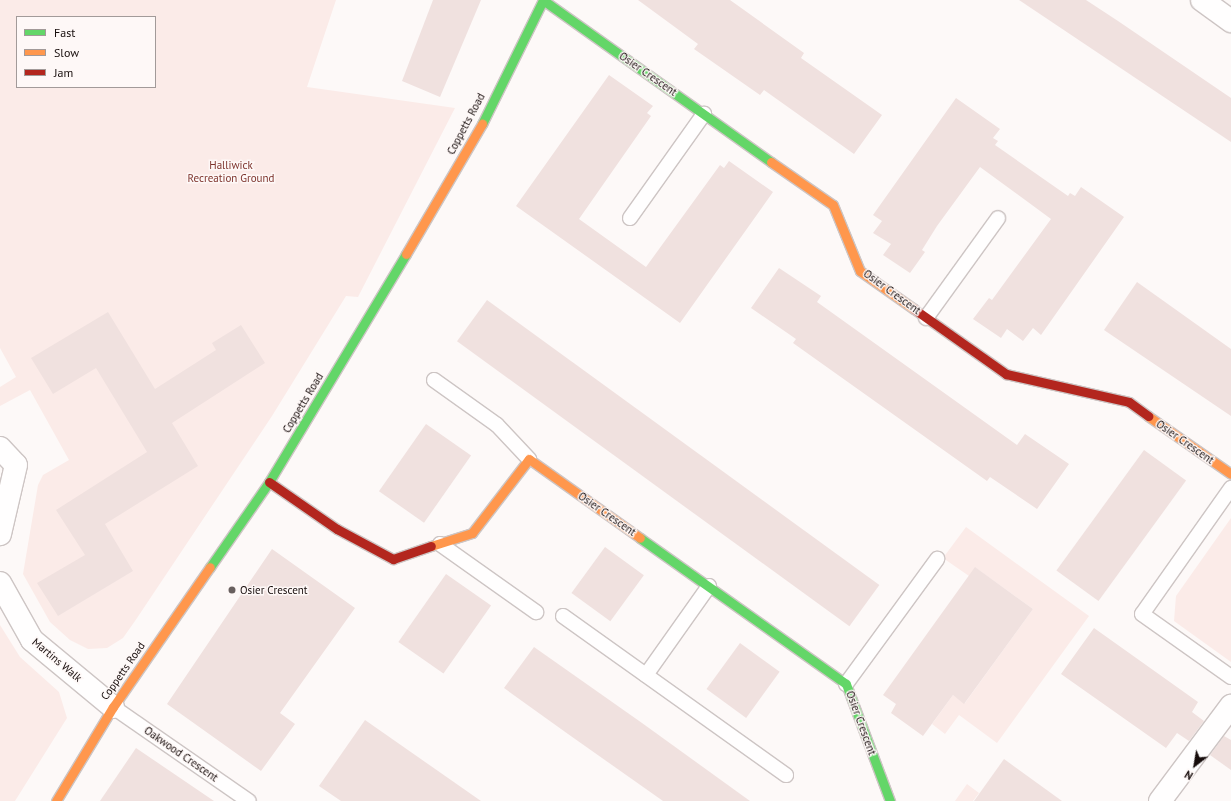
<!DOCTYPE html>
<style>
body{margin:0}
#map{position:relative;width:1231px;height:801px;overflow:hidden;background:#fdf9f8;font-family:"PT Sans",sans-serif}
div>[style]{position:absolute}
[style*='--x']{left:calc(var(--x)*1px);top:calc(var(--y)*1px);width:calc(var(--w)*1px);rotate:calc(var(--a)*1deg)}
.green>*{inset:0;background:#fbebe8}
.building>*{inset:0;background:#f0e1df;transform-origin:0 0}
.roads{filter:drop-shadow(1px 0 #cdc5c4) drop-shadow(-1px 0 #cdc5c4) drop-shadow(0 1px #cdc5c4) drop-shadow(0 -1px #cdc5c4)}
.lane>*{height:14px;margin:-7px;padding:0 7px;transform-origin:7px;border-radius:7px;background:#fffefe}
.street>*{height:22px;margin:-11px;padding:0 11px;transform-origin:11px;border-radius:11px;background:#fffefe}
.fast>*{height:9px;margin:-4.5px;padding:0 4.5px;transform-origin:4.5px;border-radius:4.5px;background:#63d668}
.slow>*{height:9px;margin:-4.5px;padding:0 4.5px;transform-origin:4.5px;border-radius:4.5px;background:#ff974d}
.jam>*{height:9px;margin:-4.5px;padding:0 4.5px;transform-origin:4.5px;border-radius:4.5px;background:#b3261e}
.dots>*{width:11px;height:11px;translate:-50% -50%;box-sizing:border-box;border:2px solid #fef8f7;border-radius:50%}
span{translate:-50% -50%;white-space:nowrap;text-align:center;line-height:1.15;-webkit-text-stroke:3px #fef8f7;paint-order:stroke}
.street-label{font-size:11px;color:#170d0c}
.park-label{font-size:11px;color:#7e342d}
.poi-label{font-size:11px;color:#170d0c}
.left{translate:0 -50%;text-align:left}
.legend{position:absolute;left:16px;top:16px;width:140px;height:72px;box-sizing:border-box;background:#fef8f7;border:1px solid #a29a99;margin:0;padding:5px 7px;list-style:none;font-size:12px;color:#170d0c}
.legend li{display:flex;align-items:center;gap:8px;height:20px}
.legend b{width:20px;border:1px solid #a29a99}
.north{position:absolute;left:1175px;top:745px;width:40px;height:40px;-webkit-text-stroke:3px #fef8f7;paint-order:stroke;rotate:211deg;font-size:11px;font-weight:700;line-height:16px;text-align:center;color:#170d0c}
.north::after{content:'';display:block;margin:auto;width:14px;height:18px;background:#170d0c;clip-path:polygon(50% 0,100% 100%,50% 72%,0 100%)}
</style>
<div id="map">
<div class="green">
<div style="clip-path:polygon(evenodd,0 0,336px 0,307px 87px,455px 108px,358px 297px,346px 296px,272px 416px,135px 621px,123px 638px,107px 648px,88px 649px,70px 640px,50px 622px,23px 574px,38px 485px,43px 475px,69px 460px,30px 390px,0 406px,0 387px,16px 377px,0 348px,0 0,17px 17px,155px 17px,155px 87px,17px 87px,17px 17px)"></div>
<div style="clip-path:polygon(1231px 518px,1231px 662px,1174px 621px,1176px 596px)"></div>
<div style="clip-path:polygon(966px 527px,1089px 616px,997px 743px,959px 715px,945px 734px,932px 724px,953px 695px,965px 703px,1033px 609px,976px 568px,969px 576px,943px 558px)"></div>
<div style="clip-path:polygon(0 625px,20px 657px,59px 692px,67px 718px,15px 801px,0 801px)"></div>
<div style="clip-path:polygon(967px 784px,979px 793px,973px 801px,955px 801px)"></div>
</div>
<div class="building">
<div style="clip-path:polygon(433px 0,481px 0,440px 97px,402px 81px)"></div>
<div style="clip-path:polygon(638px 0,730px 0,804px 53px,801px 58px,882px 115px,854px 154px,764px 90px,760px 95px,694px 49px,698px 44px)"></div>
<div style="clip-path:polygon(1019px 0,1086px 0,1118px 21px,1231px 98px,1231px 142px)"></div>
<div style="clip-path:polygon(609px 75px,653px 106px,647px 113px,651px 116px,579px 219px,646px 267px,720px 165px,724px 168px,729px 161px,773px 192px,680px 323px,516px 206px)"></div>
<div style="clip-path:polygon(956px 98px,1000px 129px,993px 138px,998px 141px,995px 145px,1068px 196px,1070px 193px,1075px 196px,1081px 187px,1124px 217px,1041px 335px,1033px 328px,1023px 341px,1007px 329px,1001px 338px,973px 319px,989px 298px,992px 300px,1051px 219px,980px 167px,937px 226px,922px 250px,925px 252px,910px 273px,883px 255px,891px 244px,873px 233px,882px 221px,873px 215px)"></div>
<div style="clip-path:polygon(779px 268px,821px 296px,817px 302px,1017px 445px,1025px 434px,1069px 464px,1037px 509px,990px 477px,987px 481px,793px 343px,796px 339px,751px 308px)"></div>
<div style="clip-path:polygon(1137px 282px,1231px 349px,1231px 416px,1104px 330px)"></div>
<div style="left:487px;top:300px;width:485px;height:51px;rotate:36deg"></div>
<div style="clip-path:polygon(108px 312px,155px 389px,216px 350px,212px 343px,241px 325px,265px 363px,172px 423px,198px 466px,105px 524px,133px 571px,58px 616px,37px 583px,85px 555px,56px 510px,147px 452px,96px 368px,53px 394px,31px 358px)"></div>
<div style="left:426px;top:424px;width:55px;height:82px;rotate:35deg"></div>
<div style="left:1144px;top:450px;width:52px;height:149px;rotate:36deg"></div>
<div style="left:605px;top:547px;width:48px;height:57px;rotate:36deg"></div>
<div style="clip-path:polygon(272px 549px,355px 608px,280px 713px,295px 724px,261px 771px,167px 704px)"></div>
<div style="clip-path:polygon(975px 567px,1033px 609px,964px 704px,953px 695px,923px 736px,891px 713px,896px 704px,883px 695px)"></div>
<div style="left:446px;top:574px;width:55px;height:83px;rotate:35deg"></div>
<div style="clip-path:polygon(1094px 628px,1198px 702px,1192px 712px,1204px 721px,1189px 741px,1177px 733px,1166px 748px,1061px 674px)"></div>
<div style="left:740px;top:643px;width:49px;height:57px;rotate:36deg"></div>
<div style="clip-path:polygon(534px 647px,642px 723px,750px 801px,663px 801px,568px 734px,504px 688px)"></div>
<div style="clip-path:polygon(365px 720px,481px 801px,341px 801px,319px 786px)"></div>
<div style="clip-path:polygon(1224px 736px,1231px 740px,1231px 770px,1210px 755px)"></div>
<div style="clip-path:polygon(136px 748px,214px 801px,100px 801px)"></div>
<div style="clip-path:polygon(1004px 759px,1062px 801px,974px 801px)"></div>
</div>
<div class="roads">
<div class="lane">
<div style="--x:630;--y:218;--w:128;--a:-54.6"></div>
<div style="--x:926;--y:318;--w:123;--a:-54.2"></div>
<div style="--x:434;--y:380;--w:77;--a:35.5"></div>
<div style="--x:497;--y:425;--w:47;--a:46.7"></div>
<div style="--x:1231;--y:488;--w:154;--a:125.2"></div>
<div style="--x:1142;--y:614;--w:109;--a:35.3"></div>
<div style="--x:440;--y:544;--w:118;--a:35.3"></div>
<div style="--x:563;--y:616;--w:274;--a:35.5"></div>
<div style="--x:646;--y:675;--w:109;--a:-54.7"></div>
<div style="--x:846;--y:684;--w:155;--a:-53.9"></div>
<div style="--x:113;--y:707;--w:165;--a:34.7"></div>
</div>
<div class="street">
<div style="--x:1202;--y:0;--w:36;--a:36"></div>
<div style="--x:0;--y:448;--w:23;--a:47"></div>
<div style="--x:16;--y:465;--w:71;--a:103.1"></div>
<div style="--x:0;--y:583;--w:65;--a:60.7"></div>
<div style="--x:32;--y:640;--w:105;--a:39.6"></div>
<div style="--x:1160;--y:801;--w:119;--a:-53.2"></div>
</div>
<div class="fast">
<div style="--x:543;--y:0;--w:280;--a:35.4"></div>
<div style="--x:482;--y:124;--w:138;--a:-63.8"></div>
<div style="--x:640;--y:538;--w:252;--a:35.3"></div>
<div style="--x:846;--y:684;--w:125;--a:69.4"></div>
<div style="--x:210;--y:567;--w:103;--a:-55.2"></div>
<div style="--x:269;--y:482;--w:266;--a:-59"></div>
</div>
<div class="slow">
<div style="--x:771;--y:162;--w:75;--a:34.7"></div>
<div style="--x:833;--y:205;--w:71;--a:67.8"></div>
<div style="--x:860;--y:271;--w:66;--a:35.1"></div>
<div style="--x:406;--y:254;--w:151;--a:-59.7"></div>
<div style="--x:1148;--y:416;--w:101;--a:34.9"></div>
<div style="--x:431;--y:546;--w:43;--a:-17.6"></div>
<div style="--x:472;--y:533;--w:93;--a:-52.4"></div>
<div style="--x:529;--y:459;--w:136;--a:35.4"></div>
<div style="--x:56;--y:801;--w:110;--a:-58.8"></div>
<div style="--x:113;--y:707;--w:170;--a:-55.3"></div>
</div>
<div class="jam">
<div style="--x:914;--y:309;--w:113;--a:35.2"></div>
<div style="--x:1006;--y:374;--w:126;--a:12.8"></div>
<div style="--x:1129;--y:402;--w:24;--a:36"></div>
<div style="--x:269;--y:482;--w:83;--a:34.7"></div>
<div style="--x:337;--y:529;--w:64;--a:28.2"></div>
<div style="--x:393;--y:559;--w:40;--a:-18.9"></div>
</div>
</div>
<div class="dots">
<div style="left:232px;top:590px;background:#68605f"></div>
</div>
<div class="street-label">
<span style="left:648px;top:74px;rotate:35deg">Osier Crescent</span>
<span style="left:466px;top:124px;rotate:-62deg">Coppetts Road</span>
<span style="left:892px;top:292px;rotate:36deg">Osier Crescent</span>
<span style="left:303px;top:403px;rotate:-59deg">Coppetts Road</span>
<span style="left:1185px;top:442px;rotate:35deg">Osier Crescent</span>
<span style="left:607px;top:514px;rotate:35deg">Osier Crescent</span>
<span style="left:57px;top:660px;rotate:40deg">Martins Walk</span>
<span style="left:123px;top:671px;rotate:-55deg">Coppetts Road</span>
<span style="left:861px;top:723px;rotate:70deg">Osier Crescent</span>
<span style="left:181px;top:754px;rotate:35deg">Oakwood Crescent</span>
</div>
<div class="park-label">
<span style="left:231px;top:172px">Halliwick<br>Recreation Ground</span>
</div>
<div class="poi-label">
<span class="left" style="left:240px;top:590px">Osier Crescent</span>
</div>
<ul class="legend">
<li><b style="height:5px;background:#63d668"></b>Fast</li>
<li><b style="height:5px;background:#ff974d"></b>Slow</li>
<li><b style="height:5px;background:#b3261e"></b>Jam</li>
</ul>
<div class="north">N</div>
</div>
